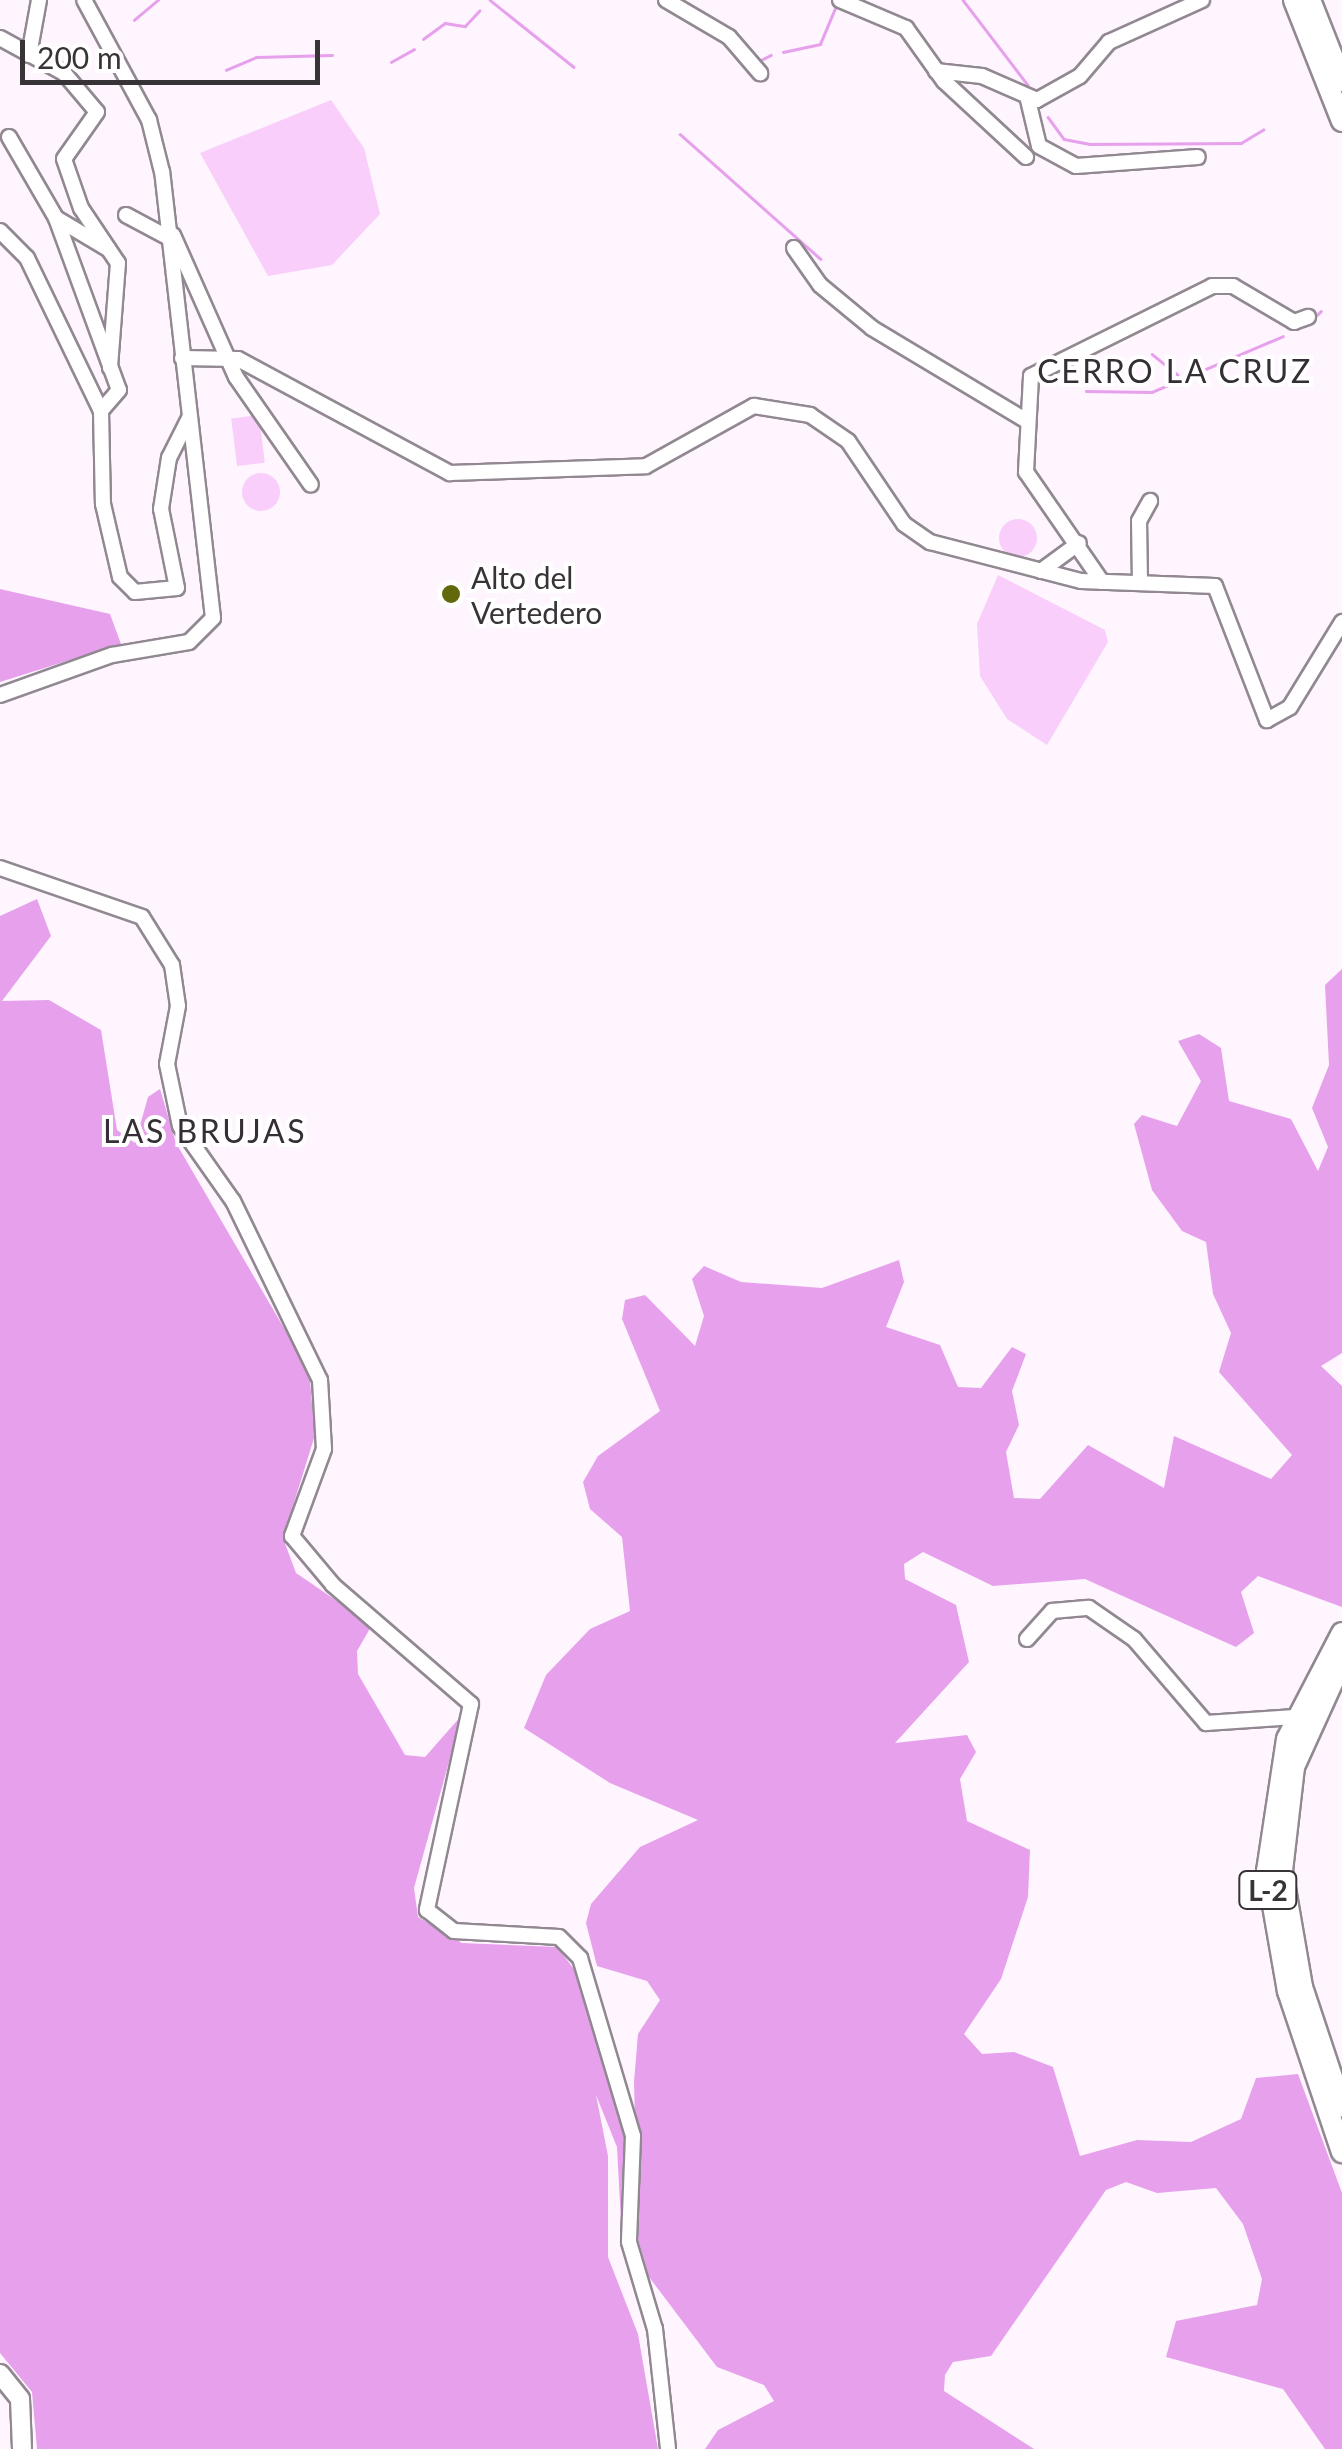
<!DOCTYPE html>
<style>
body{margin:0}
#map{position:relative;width:1342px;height:2449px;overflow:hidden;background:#fef5ff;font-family:Lato,sans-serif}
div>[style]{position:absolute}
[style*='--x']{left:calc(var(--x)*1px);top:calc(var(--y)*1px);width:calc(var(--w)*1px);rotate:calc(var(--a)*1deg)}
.green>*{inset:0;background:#f9cefb;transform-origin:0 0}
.round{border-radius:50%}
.forest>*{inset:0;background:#e7a0ec}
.stream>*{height:2.5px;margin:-1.25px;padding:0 1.25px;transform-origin:1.25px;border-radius:1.25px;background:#e7a1ec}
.roads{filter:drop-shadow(2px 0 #918892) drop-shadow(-2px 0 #918892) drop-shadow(0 2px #918892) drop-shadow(0 -2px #918892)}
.minor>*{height:14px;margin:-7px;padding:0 7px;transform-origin:7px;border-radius:7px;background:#fff}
.major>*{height:18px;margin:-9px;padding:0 9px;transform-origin:9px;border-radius:9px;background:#fff}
.highway>*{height:20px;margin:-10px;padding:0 10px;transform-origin:10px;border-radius:10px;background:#fff}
.dots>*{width:28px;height:28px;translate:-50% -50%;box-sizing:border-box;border:5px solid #fff;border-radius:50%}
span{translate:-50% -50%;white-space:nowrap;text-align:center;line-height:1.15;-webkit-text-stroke:8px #fff;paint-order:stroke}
.shield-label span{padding:2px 8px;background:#fff;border:2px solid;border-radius:8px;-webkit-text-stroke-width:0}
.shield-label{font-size:28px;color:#373337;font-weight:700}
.poi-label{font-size:30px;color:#373337}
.left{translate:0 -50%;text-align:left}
.neighbourhood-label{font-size:32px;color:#352e35;letter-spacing:2.5px}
.scale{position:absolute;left:20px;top:40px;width:300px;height:45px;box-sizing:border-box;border:5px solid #373337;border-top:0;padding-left:12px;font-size:30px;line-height:35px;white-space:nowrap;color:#373337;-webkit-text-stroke:8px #fff;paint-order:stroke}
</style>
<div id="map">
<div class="green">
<div style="clip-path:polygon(331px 100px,364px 148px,380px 214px,332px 265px,268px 276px,200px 153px)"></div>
<div style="left:259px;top:415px;width:48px;height:28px;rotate:83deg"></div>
<div class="round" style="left:242px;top:473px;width:38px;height:38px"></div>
<div class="round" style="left:999px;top:519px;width:38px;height:38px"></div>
<div style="clip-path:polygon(998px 575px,1105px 630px,1108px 642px,1047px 745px,1007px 719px,980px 676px,977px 624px)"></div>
</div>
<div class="forest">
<div style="clip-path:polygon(0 589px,110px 614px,121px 644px,0 682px)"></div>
<div style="clip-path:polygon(37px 899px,51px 936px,2px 1001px,49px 1000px,101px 1030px,117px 1130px,135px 1143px,148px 1097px,160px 1089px,176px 1143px,309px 1371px,315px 1435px,283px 1538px,296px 1573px,372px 1625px,357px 1651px,358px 1674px,405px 1755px,425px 1757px,462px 1715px,414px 1888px,418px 1917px,462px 1943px,557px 1947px,577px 1973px,628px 2131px,621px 2222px,617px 2147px,596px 2095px,608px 2156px,608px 2257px,638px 2334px,658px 2449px,37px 2449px,32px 2392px,0 2353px,0 916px)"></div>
<div style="clip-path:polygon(1342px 969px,1342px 1353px,1321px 1366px,1342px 1386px,1342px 1607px,1258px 1576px,1241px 1592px,1254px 1633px,1236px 1647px,1085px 1579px,993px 1586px,923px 1552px,904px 1564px,905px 1579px,956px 1605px,969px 1662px,895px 1743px,967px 1735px,976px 1752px,960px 1779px,967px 1821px,1030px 1850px,1028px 1897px,1001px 1979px,964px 2034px,982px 2054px,1014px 2052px,1053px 2067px,1080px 2156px,1137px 2140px,1191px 2142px,1241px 2119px,1256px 2078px,1298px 2074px,1342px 2193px,1342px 2449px,1325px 2449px,1283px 2389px,1166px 2357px,1176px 2321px,1257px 2305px,1262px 2279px,1243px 2224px,1216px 2188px,1157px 2193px,1126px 2182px,1106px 2190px,991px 2356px,953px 2362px,945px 2375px,944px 2391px,1034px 2449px,705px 2449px,718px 2430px,774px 2401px,764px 2385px,717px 2367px,649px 2277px,638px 2239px,634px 2082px,638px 2034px,660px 2000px,647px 1981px,597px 1966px,586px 1923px,591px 1904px,640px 1847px,698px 1820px,610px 1783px,524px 1728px,546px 1675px,590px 1629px,630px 1611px,622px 1537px,590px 1509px,583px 1482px,598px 1456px,660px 1411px,622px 1319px,625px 1300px,645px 1295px,695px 1346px,704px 1316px,692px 1279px,704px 1266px,741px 1282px,822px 1288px,899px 1260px,904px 1282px,886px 1327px,940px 1345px,958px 1387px,981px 1388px,1012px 1347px,1026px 1354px,1012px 1391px,1019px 1425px,1006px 1452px,1014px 1498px,1040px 1499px,1088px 1445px,1164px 1488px,1174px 1436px,1271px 1479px,1292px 1455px,1219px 1372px,1231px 1333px,1213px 1294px,1206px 1242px,1182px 1231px,1152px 1190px,1134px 1124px,1142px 1115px,1177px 1126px,1201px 1081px,1178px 1041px,1199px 1034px,1221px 1048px,1229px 1101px,1291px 1119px,1318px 1171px,1328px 1147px,1312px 1108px,1329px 1065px,1325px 985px)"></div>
</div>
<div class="stream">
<div style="--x:490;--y:0;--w:107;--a:38.6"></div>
<div style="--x:963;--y:0;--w:107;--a:52.6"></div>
<div style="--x:134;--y:20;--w:31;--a:-40"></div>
<div style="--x:423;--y:39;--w:27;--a:-36"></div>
<div style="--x:445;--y:23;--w:20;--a:9"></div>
<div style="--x:465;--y:26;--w:21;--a:-47"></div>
<div style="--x:783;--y:52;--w:38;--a:-12"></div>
<div style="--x:820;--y:44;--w:41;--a:-67.2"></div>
<div style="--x:759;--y:61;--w:13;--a:-27"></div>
<div style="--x:391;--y:62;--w:26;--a:-29"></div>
<div style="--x:226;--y:70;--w:33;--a:-23"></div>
<div style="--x:256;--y:57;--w:76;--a:-1.5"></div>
<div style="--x:1048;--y:117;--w:27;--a:54"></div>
<div style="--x:1064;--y:139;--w:26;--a:11"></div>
<div style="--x:1090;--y:144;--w:151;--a:-0.4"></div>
<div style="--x:1241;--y:143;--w:26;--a:-31"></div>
<div style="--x:680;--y:134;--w:188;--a:41.6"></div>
<div style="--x:1315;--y:317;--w:8;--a:-45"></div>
<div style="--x:1152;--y:354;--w:33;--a:39"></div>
<div style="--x:1086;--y:391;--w:66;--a:0.9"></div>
<div style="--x:1152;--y:392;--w:142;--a:-23.1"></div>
</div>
<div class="roads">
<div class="minor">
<div style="--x:666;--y:0;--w:73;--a:30.4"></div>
<div style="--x:729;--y:37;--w:48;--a:49.3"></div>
<div style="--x:840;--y:0;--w:72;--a:23"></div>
<div style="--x:906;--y:28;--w:65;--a:54.4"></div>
<div style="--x:944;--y:81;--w:112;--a:42.8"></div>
<div style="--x:0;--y:38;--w:73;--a:28.7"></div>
<div style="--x:64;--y:73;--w:51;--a:49.8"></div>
<div style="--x:97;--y:112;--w:57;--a:125.1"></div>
<div style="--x:64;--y:159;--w:52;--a:70.9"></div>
<div style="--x:81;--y:208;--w:66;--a:56.1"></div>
<div style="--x:118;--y:263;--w:105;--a:94.4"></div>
<div style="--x:29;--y:55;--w:56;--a:-79.7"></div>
<div style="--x:936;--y:71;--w:46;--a:6.2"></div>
<div style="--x:982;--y:76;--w:60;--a:23.6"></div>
<div style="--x:1037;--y:100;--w:49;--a:-29.2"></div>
<div style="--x:1080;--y:76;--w:45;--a:-49.5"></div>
<div style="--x:1109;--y:42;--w:102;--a:-24.3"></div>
<div style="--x:1028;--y:100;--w:47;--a:76.6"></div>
<div style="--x:1039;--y:146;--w:42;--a:28.4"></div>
<div style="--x:1076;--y:166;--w:122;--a:-4.2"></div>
<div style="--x:9;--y:137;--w:94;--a:59.9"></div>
<div style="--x:56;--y:218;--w:61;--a:30.8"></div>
<div style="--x:126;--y:215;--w:49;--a:28.1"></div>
<div style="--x:56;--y:218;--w:183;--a:69.9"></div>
<div style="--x:119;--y:390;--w:28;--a:131"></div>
<div style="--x:0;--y:231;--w:38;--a:45"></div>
<div style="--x:27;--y:258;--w:170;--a:64.2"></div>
<div style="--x:101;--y:411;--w:93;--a:88.8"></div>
<div style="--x:103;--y:504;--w:75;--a:76.9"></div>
<div style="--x:120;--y:577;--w:21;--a:45"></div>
<div style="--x:135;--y:592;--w:42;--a:-5.4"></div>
<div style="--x:177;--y:588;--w:81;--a:-101.4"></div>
<div style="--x:161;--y:509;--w:52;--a:-81.1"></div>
<div style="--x:169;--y:458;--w:45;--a:-63.4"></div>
<div style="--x:173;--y:235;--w:155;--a:66.1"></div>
<div style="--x:236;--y:377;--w:131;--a:55.2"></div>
<div style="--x:794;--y:248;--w:45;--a:54.9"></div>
<div style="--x:820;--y:285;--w:67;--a:39.6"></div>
<div style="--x:872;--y:328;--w:181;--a:31"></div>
<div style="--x:182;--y:358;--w:56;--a:1"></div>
<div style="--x:238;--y:359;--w:241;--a:28.3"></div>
<div style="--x:450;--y:473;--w:196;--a:-2"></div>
<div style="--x:646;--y:466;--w:124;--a:-29.1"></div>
<div style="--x:754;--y:406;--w:57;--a:9.1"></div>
<div style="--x:810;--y:415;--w:46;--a:34.4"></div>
<div style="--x:848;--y:441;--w:100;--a:56"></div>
<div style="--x:904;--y:524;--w:32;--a:35"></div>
<div style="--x:930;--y:542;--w:156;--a:14.5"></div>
<div style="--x:1081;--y:581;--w:134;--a:2.1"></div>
<div style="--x:1215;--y:586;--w:144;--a:68.8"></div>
<div style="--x:1267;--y:720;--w:26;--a:-29"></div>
<div style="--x:1290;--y:707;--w:100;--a:-58.5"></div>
<div style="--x:1041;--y:571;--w:47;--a:-36.4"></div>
<div style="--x:1102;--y:582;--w:134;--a:-124.6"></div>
<div style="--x:1026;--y:472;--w:96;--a:-87"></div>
<div style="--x:1031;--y:376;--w:202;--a:-26.4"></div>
<div style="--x:1212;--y:286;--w:21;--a:0"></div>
<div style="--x:1233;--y:286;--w:71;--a:30.5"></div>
<div style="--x:1294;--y:322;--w:15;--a:-20"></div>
<div style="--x:1140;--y:583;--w:62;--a:-90.9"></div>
<div style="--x:1139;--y:521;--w:23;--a:-61"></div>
<div style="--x:0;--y:695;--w:119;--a:-19.7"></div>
<div style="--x:112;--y:655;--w:78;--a:-9.6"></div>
<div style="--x:189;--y:642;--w:34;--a:-45"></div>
<div style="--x:213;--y:618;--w:449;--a:-96.5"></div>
<div style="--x:162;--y:172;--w:54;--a:-104"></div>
<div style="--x:149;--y:120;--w:136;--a:-118.4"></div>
<div style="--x:0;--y:868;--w:150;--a:19"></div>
<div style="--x:142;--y:917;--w:57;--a:58"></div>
<div style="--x:172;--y:965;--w:41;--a:81.7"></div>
<div style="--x:178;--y:1006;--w:59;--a:100.7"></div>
<div style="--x:167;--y:1064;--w:63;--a:78.2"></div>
<div style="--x:180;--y:1126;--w:92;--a:54.8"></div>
<div style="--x:233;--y:1201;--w:199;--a:64.1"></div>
<div style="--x:320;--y:1380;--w:69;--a:86.7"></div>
<div style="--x:324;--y:1449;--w:93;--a:110.2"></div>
<div style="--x:292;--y:1536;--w:64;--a:50.1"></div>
<div style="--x:333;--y:1585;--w:182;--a:40.8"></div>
<div style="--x:471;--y:1704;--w:211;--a:102.1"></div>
<div style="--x:427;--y:1910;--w:34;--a:38"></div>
<div style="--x:454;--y:1931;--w:105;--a:3.3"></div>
<div style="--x:559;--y:1937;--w:30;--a:45"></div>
<div style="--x:580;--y:1958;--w:186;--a:73.4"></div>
<div style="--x:633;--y:2136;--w:106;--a:92.2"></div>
<div style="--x:629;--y:2242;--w:91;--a:73.4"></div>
<div style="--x:655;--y:2329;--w:121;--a:83.8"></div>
<div style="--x:1027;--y:1639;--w:38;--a:-48"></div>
<div style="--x:1052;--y:1611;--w:37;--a:-5"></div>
<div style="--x:1089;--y:1608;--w:55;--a:34.6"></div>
<div style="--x:1134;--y:1639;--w:111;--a:49.4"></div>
<div style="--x:1206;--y:1723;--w:89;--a:-3.9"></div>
</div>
<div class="major">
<div style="--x:0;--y:2374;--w:32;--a:51"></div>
<div style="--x:20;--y:2399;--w:50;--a:87.7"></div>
</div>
<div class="highway">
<div style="--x:1294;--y:0;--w:130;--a:68.4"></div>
<div style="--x:1310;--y:0;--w:87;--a:68.4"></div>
<div style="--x:1342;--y:1633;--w:119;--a:117.4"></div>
<div style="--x:1287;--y:1739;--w:134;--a:98.6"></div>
<div style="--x:1267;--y:1871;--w:122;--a:80.1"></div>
<div style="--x:1288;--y:1991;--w:170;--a:71.5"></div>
<div style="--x:1342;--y:1661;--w:116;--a:114.4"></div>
<div style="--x:1294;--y:1767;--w:105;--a:96.6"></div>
<div style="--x:1282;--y:1871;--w:118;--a:80.2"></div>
<div style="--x:1302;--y:1987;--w:126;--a:71.6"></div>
</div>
</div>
<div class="dots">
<div style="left:451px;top:594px;background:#62690c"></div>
</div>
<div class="shield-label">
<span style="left:1268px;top:1890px">L-2</span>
</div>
<div class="poi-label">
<span class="left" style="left:471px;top:594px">Alto del<br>Vertedero</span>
</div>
<div class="neighbourhood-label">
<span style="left:1175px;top:371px">CERRO LA CRUZ</span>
<span style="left:205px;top:1131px">LAS BRUJAS</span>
</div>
<div class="scale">200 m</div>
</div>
